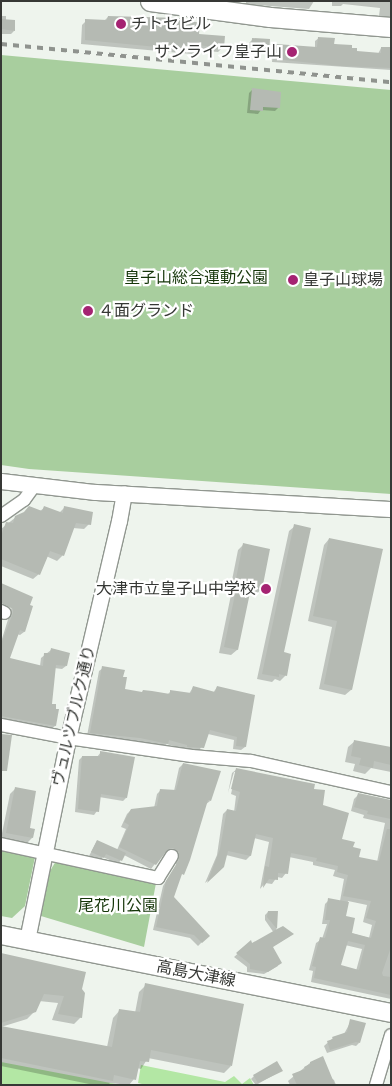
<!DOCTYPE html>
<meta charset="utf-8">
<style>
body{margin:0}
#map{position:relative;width:392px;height:1086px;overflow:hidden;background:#eef4ed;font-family:Roboto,"Noto Sans JP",sans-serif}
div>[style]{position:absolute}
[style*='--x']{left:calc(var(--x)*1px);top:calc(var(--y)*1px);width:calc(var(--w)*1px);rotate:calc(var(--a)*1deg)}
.green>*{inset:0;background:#a8ce9e}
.water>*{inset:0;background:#b3e7a4}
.shadow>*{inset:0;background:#0003}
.building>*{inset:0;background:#b5bab3;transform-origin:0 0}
.roads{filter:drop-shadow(1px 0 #919790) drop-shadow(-1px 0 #919790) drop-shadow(0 1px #919790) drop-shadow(0 -1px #919790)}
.minor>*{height:12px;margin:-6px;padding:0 6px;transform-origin:6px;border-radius:6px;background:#fff}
.tertiary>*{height:15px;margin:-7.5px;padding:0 7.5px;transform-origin:7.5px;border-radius:7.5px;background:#fff}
.secondary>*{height:18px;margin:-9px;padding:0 9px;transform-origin:9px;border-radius:9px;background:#fff}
.primary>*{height:19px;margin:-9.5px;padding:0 9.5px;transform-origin:9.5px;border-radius:9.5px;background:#fff}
.rail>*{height:4px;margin-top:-2px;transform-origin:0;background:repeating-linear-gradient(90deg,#8f938e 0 6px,transparent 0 12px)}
.dots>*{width:14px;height:14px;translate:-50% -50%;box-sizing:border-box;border:2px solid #fff;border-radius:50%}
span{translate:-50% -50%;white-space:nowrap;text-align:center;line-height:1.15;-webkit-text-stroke:4.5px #fff;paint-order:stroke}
.poi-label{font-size:16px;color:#363835}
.left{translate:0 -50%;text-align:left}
.right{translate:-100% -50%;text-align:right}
.park-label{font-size:16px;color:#153609}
.street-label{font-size:16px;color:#363835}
.frame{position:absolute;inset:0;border:2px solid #363835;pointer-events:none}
</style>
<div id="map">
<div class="green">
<div style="clip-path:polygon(1px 55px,391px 90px,391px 494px,29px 469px,1px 465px)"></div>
<div style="clip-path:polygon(1px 851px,35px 857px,25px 906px,12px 918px,1px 916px)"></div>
<div style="clip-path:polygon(56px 861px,156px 883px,144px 947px,41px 916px,50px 871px)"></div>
</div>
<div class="water">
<div style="clip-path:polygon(1px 1062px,121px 1085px,1px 1085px)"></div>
<div style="clip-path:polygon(141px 1065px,225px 1082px,234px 1076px,242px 1084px,250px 1078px,254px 1085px,146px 1085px,138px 1083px)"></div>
</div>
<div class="shadow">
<div style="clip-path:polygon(246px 1px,314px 1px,309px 9px,246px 4px)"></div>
<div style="clip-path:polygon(332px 1px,391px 1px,391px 17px,379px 16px,380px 8px,343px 4px,341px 6px,332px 6px)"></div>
<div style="clip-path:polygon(1px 16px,6px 16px,6px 21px,14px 31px,11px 34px,1px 34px)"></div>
<div style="clip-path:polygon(108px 17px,198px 35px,223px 47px,218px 52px,197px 50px,192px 54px,81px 44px,82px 25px,86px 21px,104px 21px)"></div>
<div style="clip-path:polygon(319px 38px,356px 52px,378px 54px,381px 48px,391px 49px,391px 70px,272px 62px,273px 48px,276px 45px,315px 48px,315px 41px)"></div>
<div style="clip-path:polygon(253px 39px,268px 51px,264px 54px,249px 53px,249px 43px)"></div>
<div style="clip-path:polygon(252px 90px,279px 107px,275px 111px,261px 110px,258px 114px,247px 113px,249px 93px)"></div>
<div style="clip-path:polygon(44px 508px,59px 513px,64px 508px,89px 524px,84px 529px,73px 528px,63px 555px,57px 561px,46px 556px,39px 574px,33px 579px,1px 566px,1px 529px,16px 517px,40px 511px)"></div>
<div style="clip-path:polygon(295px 526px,283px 653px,286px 675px,280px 681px,275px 679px,272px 682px,257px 679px,289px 531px)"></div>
<div style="clip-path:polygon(329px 539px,351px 690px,345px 695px,319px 689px,332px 627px,308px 621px,324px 545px)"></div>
<div style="clip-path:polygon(243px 545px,261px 589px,256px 595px,248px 593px,237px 650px,231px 655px,219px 653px,232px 590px,230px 590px,238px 550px)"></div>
<div style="clip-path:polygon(15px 597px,32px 607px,24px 632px,20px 635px,17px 634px,8px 659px,40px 666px,41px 658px,51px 650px,66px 666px,62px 669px,54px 668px,51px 705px,55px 726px,51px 729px,1px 720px,1px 642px)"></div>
<div style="clip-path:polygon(103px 668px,122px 678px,124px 690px,142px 693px,167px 695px,171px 691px,189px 694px,193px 687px,213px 693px,217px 687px,245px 747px,241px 750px,233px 749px,234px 740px,208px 734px,199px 751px,184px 750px,167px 744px,163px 747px,87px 736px,99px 671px)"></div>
<div style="clip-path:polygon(355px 741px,391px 749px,391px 772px,371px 768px,365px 774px,353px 771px,355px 764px,345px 762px,348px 747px)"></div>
<div style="clip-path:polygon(101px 752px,126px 798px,123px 801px,99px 797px,97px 811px,94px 815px,75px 812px,79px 760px,82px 757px,97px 757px)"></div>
<div style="clip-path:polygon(183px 764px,210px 801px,205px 805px,172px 897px,208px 936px,198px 946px,190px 938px,153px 930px,163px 886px,176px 865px,176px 856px,168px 851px,164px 852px,151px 869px,124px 855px,118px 864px,103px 857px,100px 861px,89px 856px,97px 841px,117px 850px,126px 829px,121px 827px,127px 814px,131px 810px,154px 808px,157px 794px,161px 790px,174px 791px,179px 768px)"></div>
<div style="clip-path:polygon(evenodd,237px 769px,312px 790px,341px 840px,352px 848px,357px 858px,377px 862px,385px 823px,363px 818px,364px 815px,351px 811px,354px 799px,359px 794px,391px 802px,391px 999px,311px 982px,313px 971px,309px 970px,316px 943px,322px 939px,327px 924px,322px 924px,325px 904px,329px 900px,340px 901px,344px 879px,333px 876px,335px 870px,313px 865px,313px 862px,289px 857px,286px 873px,282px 878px,277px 877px,272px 884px,265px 883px,260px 889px,269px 842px,254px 838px,250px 856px,246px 860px,226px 855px,219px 871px,205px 883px,217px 855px,223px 814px,227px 810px,234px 812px,236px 796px,231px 794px,236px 772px,234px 772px,228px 793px,232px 773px,237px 769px,348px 901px,367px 905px,363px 922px,372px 925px,369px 938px,351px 933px,345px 917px,348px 901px,237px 769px,345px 945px,362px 949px,356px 971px,340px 966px,345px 945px)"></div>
<div style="clip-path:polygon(15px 789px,32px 838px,27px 843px,1px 838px,10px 794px)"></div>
<div style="clip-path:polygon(268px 912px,277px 913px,276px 932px,293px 934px,272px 947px,278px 966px,264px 974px,247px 972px,247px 967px,234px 957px,251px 942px,252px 945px,274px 933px,265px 920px,265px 915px)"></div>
<div style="clip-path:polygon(1px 956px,81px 989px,81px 1017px,74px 1024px,52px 1020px,58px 1003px,39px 1001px,35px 1011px,27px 1019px,1px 1027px)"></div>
<div style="clip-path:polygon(146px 985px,231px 1066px,224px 1073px,148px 1058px,141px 1069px,137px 1068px,134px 1079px,129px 1085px,110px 1083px,108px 1085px,94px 1085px,1px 1066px,1px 1027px,107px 1047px,113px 1018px,120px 1010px,135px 1013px,139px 992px)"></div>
<div style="clip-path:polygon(351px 1021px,359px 1043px,356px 1046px,352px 1045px,327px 1053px,324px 1046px,333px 1038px,344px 1034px)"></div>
<div style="clip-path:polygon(310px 1063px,334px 1080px,336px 1085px,290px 1085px,288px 1081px)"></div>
<div style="clip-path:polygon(281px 1071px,256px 1085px,251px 1079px,254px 1076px)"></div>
</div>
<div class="building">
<div style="clip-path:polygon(108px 16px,180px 18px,200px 23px,199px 34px,225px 36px,224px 48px,198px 45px,198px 51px,85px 40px,85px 19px,107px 20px)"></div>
<div style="clip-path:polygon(1px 19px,15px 20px,15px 31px,1px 29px)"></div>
<div style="clip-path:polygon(318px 37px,335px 38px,334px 44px,352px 45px,352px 48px,357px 48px,357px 51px,381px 53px,381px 47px,391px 47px,391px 68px,340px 66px,275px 59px,276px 44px,317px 47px)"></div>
<div style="left:252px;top:38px;width:18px;height:12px;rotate:3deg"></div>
<div style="clip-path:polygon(252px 88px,281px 92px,280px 108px,263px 107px,263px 111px,250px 110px)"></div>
<div style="clip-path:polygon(29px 506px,42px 511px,44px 506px,63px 513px,64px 506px,93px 512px,91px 525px,76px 523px,64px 556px,50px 551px,40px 575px,1px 559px,1px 536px,6px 522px,13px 523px,15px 516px,24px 512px)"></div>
<div style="clip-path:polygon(294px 524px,311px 528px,284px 652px,291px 654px,287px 676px,279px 674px,279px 677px,262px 674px)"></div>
<div style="clip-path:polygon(329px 538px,383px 549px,352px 690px,324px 684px,337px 621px,313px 616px)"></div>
<div style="clip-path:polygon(243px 543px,270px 549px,262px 590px,251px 588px,238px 650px,224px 647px,237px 585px,235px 584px)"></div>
<div style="clip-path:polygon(1px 583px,33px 597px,30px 605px,33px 606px,25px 632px,20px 630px,10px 658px,43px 666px,44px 653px,50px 653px,51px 648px,70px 653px,67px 666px,56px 665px,52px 704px,56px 704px,56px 709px,59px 709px,56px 726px,1px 716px,1px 644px,13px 613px,13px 609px,1px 603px)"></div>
<div style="clip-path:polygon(102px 666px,125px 670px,123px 677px,127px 677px,125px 689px,142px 692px,143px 690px,152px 691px,170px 694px,170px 690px,191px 693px,193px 686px,215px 692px,217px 686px,255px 695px,246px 747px,236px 746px,237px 737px,210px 730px,204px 748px,187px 747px,187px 745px,169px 740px,168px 744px,140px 738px,90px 733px)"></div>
<div style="clip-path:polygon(1px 734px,12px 735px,7px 771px,1px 771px)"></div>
<div style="clip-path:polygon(354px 740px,391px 747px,391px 765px,374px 761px,373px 768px,359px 765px,361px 758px,351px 756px)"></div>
<div style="clip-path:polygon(100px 751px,135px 757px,127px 798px,101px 794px,99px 812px,78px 809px,82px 756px,100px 756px)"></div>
<div style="clip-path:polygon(183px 763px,221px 771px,211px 801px,208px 800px,190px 860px,184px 875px,182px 874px,174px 897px,210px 936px,202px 943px,194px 935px,156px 927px,166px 881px,179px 860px,179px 852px,173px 848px,168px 849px,156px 865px,119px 847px,129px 825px,124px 822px,131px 809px,157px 806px,160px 789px,176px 790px)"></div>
<div style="clip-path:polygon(evenodd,236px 768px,315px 784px,314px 789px,325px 790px,323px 805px,349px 813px,342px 839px,355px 842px,353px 847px,361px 849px,359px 857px,379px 861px,387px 829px,391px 829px,391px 947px,382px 973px,383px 976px,391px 977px,391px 995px,314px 978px,316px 967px,312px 966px,320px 937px,325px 938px,330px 920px,325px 920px,328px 898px,349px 902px,346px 916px,355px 918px,352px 933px,371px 938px,376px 921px,366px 918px,371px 901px,343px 896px,348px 875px,337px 872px,338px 866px,316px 861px,317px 858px,291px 853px,288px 874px,278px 873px,278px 880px,269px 879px,263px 888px,265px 866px,269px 867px,273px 838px,256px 834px,251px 856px,228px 851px,224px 867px,207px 883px,220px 849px,227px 809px,236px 811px,240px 792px,231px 789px,236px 768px,348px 941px,365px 945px,359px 970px,341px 965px,348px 941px)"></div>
<div style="clip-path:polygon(15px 787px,36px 791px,30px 828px,35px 829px,33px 838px,6px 833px)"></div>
<div style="clip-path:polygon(358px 793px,391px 800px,391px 819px,367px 814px,368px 811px,354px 807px)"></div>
<div style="clip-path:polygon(97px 840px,126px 853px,122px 861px,106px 854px,104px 858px,91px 852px)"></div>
<div style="clip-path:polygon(268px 911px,278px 911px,277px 929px,283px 926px,294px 934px,273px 947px,282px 963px,268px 972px,250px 969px,250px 964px,236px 953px,251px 940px,252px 943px,277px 929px,267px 917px)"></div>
<div style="clip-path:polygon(1px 953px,86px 972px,82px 989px,85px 993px,82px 1018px,58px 1014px,64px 996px,44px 994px,36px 1012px,1px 1023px)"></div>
<div style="clip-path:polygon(145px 983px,244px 1004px,232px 1066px,151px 1050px,149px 1062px,140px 1061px,136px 1080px,114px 1075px,113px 1081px,1px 1058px,1px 1026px,112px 1047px,119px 1009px,140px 1012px)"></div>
<div style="clip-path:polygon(350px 1019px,366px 1023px,360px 1043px,356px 1042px,330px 1050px,327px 1041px,333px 1039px,332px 1037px,347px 1032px)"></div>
<div style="clip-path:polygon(323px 1056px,335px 1085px,297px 1085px,292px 1074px,305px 1069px,304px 1067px,310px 1064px,310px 1062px)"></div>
<div style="clip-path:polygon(277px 1061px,283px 1071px,258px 1083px,253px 1075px)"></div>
</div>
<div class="roads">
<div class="minor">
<div style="--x:1;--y:516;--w:28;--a:-35"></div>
<div style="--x:24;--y:500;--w:17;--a:-54"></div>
<div style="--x:1;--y:611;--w:4;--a:27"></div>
<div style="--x:1;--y:725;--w:68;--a:11"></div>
<div style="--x:68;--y:738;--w:125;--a:8.3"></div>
<div style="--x:192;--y:756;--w:59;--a:4.8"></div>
<div style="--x:251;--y:761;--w:143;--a:12.5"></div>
<div style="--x:1;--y:844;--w:161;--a:12.2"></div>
<div style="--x:158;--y:878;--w:26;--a:-58"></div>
<div style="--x:376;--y:1085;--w:52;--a:-73.3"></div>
</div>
<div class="tertiary">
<div style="--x:1;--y:481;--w:95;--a:6.7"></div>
<div style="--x:95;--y:492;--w:296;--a:3.3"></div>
<div style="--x:27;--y:940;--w:206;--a:-78.5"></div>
<div style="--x:68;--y:738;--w:223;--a:-76.8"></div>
<div style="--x:119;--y:521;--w:28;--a:-80"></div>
</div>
<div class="secondary">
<div style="--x:1;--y:935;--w:398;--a:11.3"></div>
</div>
<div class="primary">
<div style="--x:150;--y:1;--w:121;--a:7.6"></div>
<div style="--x:270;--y:17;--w:121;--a:4.7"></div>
</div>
</div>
<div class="rail">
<div style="--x:1;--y:44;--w:392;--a:5.6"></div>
</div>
<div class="dots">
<div style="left:121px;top:24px;background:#a52372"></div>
<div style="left:292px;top:52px;background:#a52372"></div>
<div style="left:293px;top:280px;background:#a52372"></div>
<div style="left:88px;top:311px;background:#a52372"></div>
<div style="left:266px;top:589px;background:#a52372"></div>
</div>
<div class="poi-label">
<span class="left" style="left:131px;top:24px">チトセビル</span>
<span class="right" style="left:282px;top:52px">サンライフ皇子山</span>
<span class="left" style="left:303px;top:280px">皇子山球場</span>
<span class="left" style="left:98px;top:311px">４面グランド</span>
<span class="right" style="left:256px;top:589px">大津市立皇子山中学校</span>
</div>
<div class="park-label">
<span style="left:196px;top:278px">皇子山総合運動公園</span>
<span style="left:118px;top:906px">尾花川公園</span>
</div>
<div class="street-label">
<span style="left:74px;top:716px;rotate:-77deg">ヴュルツブルク通り</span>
<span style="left:196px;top:974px;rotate:11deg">高島大津線</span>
</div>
<div class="frame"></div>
</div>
